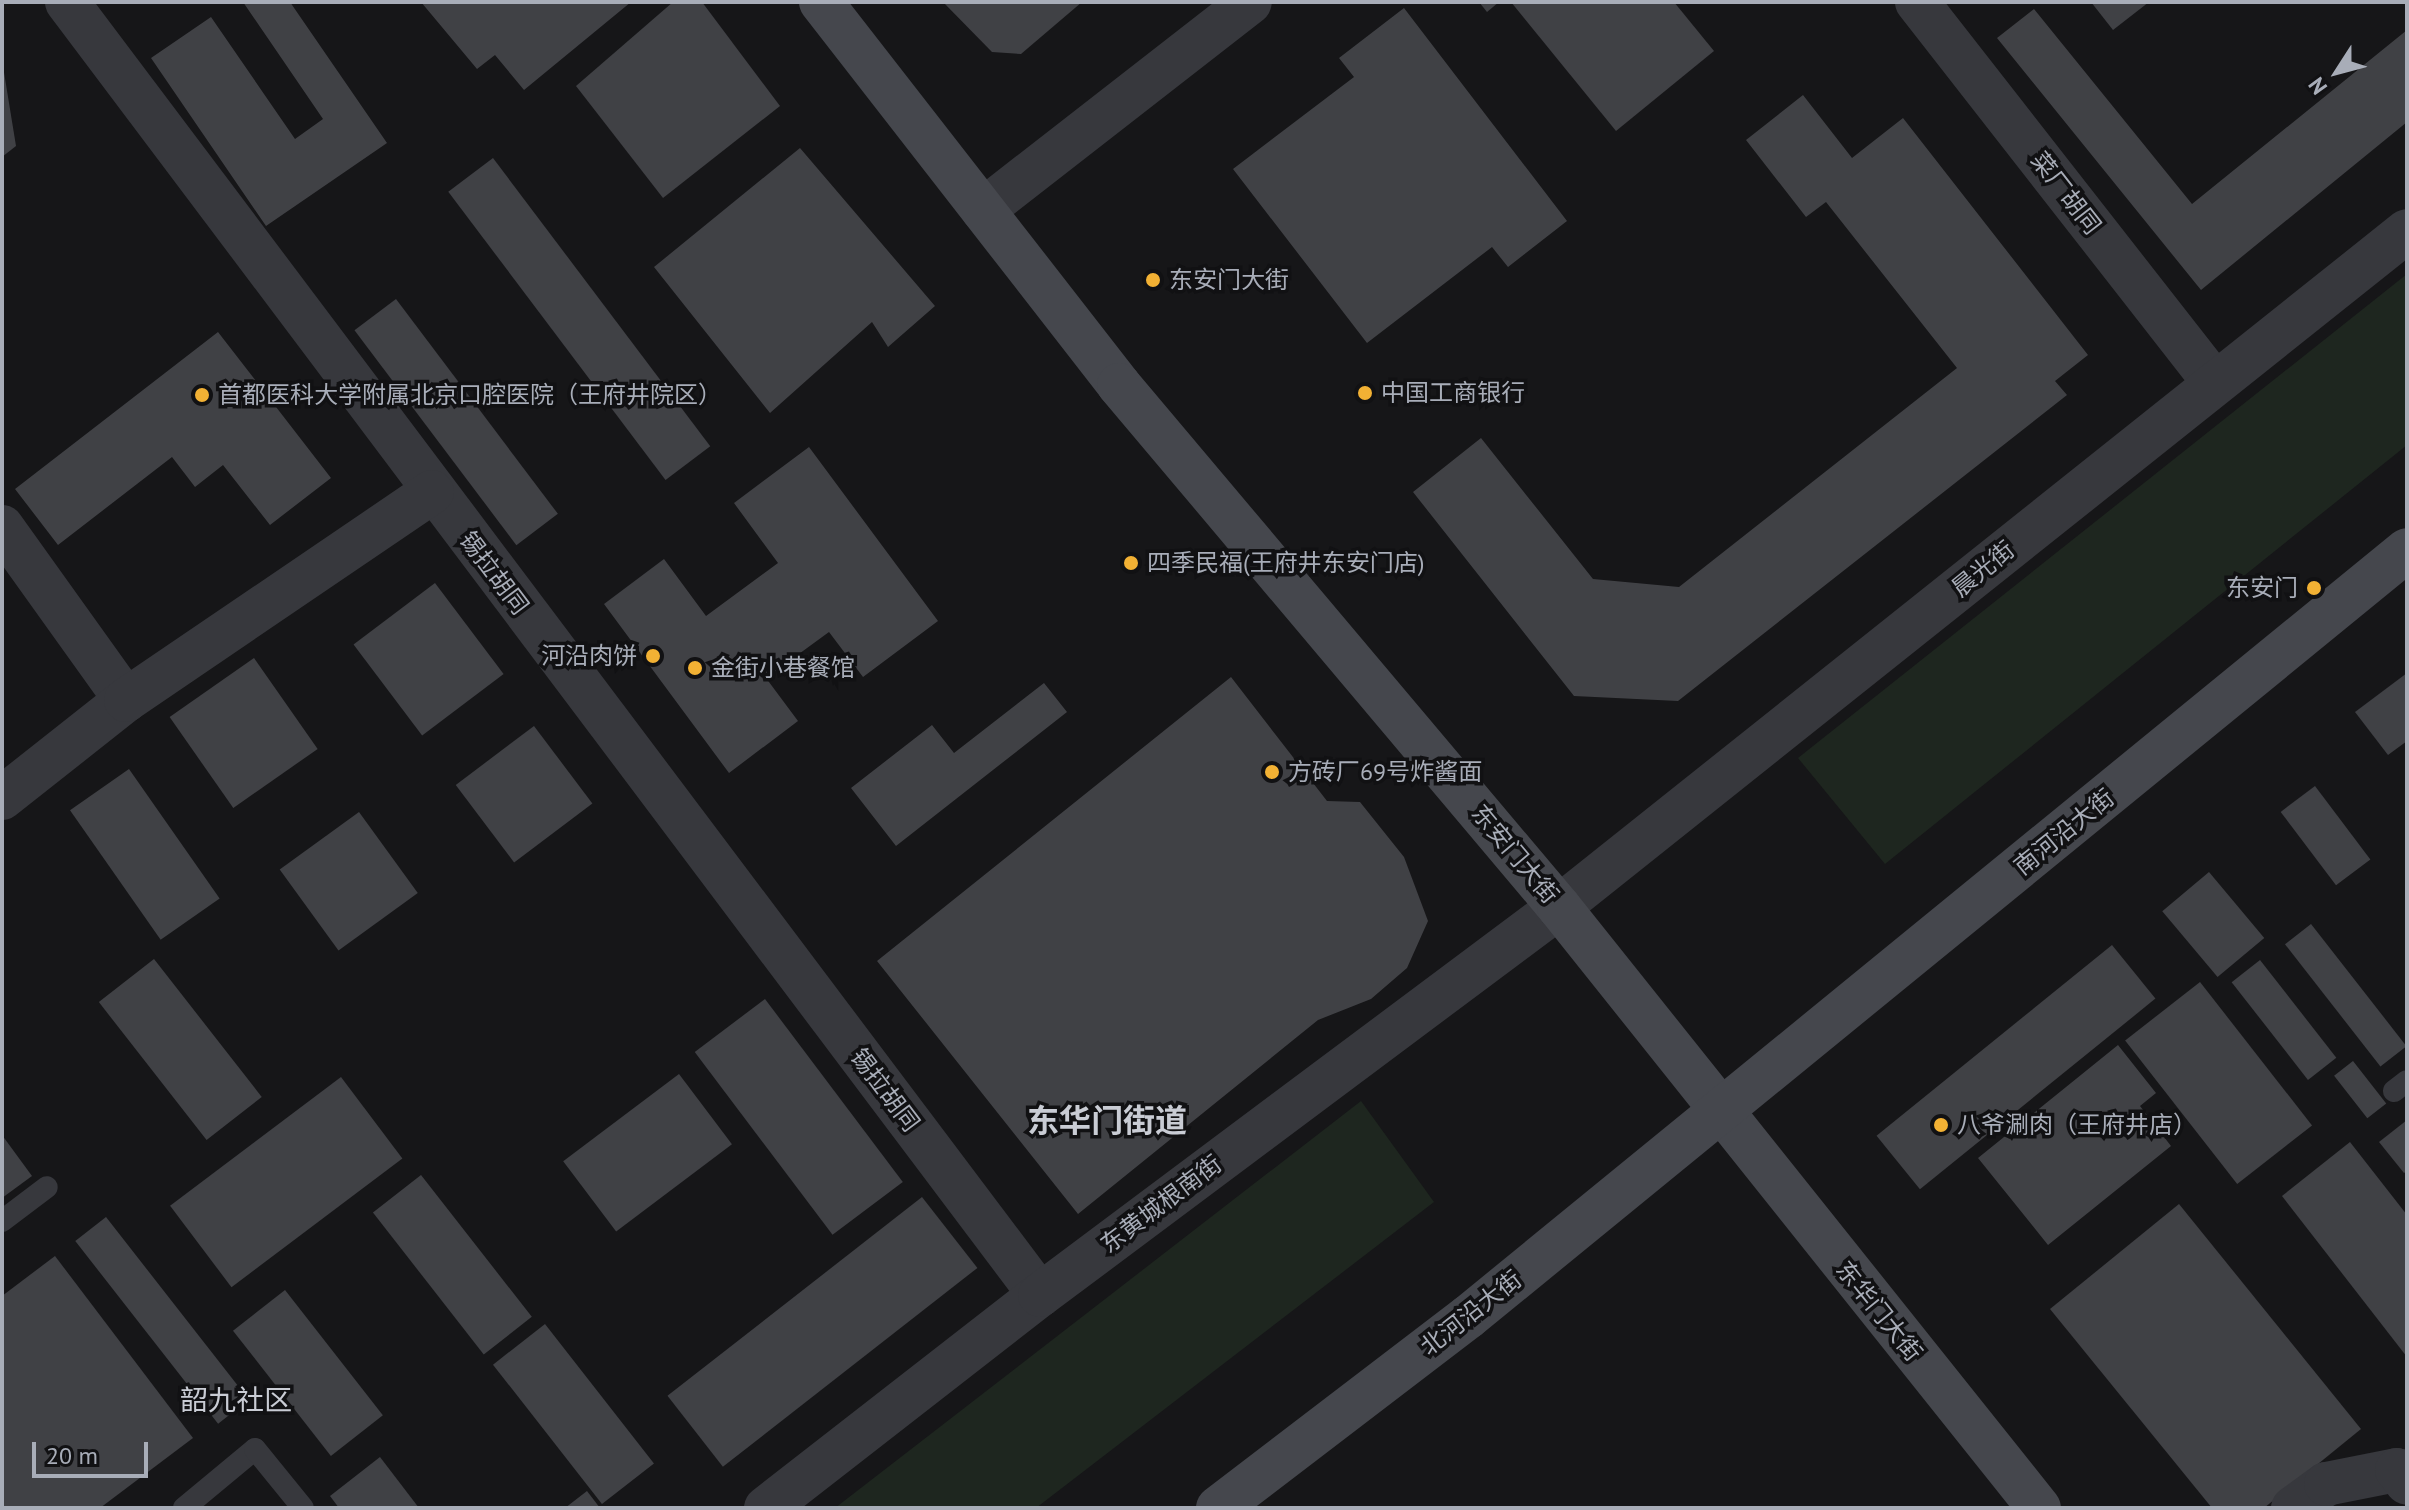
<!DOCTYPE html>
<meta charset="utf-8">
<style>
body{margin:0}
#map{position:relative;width:2409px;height:1510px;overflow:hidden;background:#161618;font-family:"PT Sans","Noto Sans SC",sans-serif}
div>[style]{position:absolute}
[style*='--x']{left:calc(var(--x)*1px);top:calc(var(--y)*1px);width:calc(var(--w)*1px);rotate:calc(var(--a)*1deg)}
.green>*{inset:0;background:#1e261f}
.building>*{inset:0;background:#404145;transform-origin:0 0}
.service>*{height:22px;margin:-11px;padding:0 11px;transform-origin:11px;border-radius:11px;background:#37383d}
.minor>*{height:44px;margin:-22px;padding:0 22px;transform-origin:22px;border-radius:22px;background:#37383d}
.tertiary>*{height:44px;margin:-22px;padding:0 22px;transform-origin:22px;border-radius:22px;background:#37383d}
.secondary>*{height:44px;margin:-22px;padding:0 22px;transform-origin:22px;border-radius:22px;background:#45474d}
.dots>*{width:22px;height:22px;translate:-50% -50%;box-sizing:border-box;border:4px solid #111113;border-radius:50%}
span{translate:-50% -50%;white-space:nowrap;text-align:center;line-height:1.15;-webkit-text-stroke:7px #111113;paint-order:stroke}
.street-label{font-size:24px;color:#a8adb8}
.poi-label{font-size:24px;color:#a8adb8}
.left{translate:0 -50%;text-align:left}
.right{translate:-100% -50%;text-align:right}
.quarter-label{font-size:28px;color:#c9ccd4}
.district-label{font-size:32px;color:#c9ccd4;font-weight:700}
.frame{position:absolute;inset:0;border:4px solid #a8adb8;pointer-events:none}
.north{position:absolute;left:2297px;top:32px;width:80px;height:80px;-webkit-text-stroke:6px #111113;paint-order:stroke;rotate:234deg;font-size:22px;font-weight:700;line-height:32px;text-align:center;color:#a8adb8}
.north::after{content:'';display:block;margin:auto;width:28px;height:36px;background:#a8adb8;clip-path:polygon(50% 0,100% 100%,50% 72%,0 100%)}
.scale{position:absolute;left:32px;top:1442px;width:116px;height:36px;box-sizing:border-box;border:4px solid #a8adb8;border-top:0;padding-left:10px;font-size:24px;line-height:28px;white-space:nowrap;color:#a8adb8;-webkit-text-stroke:6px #111113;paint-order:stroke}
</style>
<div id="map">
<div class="green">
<div style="clip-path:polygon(2407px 274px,2407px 445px,1885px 864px,1798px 758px)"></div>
<div style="clip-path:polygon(1361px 1101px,1434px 1202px,1036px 1508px,835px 1508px)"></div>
</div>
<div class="building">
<div style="clip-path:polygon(243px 2px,290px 2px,387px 143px,266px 226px,151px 58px,211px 17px,295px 139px,323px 119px)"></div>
<div style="clip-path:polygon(421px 2px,631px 2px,524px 90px,495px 55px,477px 69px)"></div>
<div style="clip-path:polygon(673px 2px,702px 2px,780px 106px,663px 198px,576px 86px)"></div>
<div style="clip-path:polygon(943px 2px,1082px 2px,1021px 54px,992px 52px)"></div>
<div style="clip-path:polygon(1479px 2px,1499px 2px,1487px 12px)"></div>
<div style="clip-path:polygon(1511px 2px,1674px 2px,1714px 51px,1616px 131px)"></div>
<div style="clip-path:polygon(2091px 2px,2149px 2px,2113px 30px)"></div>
<div style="clip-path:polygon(1404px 8px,1567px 221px,1508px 267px,1492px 247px,1367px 343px,1233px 169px,1354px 77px,1339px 58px)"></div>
<div style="clip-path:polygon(2034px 9px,2192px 204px,2407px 30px,2407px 122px,2201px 290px,1997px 38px)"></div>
<div style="clip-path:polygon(2px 60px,16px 146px,2px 157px)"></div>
<div style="clip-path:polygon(1803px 95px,1852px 158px,1903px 118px,2088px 355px,2055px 381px,2067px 395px,1678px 701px,1574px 696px,1413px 492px,1481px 438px,1593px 579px,1679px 587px,1957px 368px,1826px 202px,1806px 217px,1746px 140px)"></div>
<div style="clip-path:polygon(800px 148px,935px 306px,888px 347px,872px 322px,770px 413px,654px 267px)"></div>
<div style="left:493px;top:158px;width:361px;height:56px;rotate:53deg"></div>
<div style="left:396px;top:299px;width:269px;height:52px;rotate:53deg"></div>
<div style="clip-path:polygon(218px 332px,331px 478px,270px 525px,223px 465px,195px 487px,172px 457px,58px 545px,15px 489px)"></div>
<div style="clip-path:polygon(809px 447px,938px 621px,863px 677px,829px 632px,766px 678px,798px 721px,729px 773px,604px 604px,664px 559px,706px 616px,778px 563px,734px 503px)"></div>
<div style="left:435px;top:583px;width:114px;height:102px;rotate:53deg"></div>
<div style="left:254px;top:658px;width:111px;height:103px;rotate:55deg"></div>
<div style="clip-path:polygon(2407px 673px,2407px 741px,2388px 755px,2355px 712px)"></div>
<div style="clip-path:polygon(1231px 677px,1327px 801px,1360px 802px,1404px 857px,1428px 921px,1407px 968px,1371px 999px,1318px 1020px,1078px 1214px,877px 961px)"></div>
<div style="clip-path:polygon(1044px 683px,1067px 712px,896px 846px,851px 788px,932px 725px,954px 753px)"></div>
<div style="left:534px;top:726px;width:97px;height:98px;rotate:53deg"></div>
<div style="left:129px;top:769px;width:158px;height:72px;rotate:55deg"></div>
<div style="left:2315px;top:786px;width:92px;height:43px;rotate:53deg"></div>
<div style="left:359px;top:812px;width:100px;height:98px;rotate:54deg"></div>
<div style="left:2209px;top:872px;width:86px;height:61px;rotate:50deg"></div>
<div style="left:2311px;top:924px;width:155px;height:33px;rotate:52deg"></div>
<div style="left:2112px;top:945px;width:69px;height:303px;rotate:51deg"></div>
<div style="left:154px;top:959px;width:175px;height:70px;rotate:52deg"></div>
<div style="left:2260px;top:960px;width:124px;height:36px;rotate:52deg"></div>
<div style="left:2200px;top:982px;width:182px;height:95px;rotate:52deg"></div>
<div style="left:765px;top:999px;width:229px;height:88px;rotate:53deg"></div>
<div style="clip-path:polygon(2118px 1045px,2156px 1093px,2140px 1106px,2171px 1146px,2048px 1245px,1978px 1158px)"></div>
<div style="left:2353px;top:1061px;width:54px;height:24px;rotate:52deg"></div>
<div style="left:679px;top:1074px;width:88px;height:145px;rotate:53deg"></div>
<div style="left:341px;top:1077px;width:102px;height:214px;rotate:53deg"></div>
<div style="clip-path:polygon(2407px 1120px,2407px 1171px,2404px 1173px,2379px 1142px)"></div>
<div style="clip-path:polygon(2px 1135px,32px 1176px,2px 1198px)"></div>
<div style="clip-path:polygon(2350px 1142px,2407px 1215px,2407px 1357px,2282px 1196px)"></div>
<div style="left:421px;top:1175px;width:180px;height:61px;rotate:52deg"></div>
<div style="left:922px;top:1197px;width:90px;height:323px;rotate:52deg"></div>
<div style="clip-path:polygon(2179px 1204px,2361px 1429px,2264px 1508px,2212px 1508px,2050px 1309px)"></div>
<div style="left:106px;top:1217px;width:232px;height:39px;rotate:52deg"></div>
<div style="clip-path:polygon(55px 1256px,193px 1438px,100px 1508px,2px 1508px,2px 1296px)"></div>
<div style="left:285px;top:1290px;width:159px;height:66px;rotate:52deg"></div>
<div style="left:545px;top:1324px;width:177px;height:66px;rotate:52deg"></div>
<div style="clip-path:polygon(380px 1457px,419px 1508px,339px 1508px,330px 1496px)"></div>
<div style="clip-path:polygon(587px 1491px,600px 1508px,565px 1508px)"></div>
</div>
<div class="service">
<div style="--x:2394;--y:1091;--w:16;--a:-38"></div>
<div style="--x:2;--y:1221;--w:56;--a:-37.1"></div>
<div style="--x:184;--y:1508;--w:92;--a:-39.7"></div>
<div style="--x:255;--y:1449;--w:76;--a:50.9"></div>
</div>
<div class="minor">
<div style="--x:67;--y:2;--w:1618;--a:53.04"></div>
<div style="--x:1917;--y:2;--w:484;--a:52"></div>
<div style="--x:2;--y:527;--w:213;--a:54.4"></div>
<div style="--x:2;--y:798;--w:158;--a:-38.3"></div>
<div style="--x:126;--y:700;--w:370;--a:-34.2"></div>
<div style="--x:766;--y:1508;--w:347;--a:-37.9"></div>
<div style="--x:1040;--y:1295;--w:648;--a:-36.78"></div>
<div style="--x:1559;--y:907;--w:1084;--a:-38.56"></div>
<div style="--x:2293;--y:1508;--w:41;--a:-36"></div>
<div style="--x:2326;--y:1484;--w:72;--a:-11.2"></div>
<div style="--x:2397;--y:1470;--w:16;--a:52"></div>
</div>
<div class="tertiary">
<div style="--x:983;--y:210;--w:338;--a:-37.9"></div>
</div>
<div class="secondary">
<div style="--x:821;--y:2;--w:485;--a:52.1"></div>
<div style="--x:1119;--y:385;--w:683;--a:49.87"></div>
<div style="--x:1559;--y:907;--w:769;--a:51.39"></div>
<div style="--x:1218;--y:1508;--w:315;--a:-37.4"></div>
<div style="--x:1468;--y:1317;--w:1212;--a:-39.24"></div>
</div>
<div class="dots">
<div style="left:1153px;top:280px;background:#f2b134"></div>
<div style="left:1365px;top:393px;background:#f2b134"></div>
<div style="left:202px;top:395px;background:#f2b134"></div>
<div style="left:1131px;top:563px;background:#f2b134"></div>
<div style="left:2314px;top:588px;background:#f2b134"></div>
<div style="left:653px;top:656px;background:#f2b134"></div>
<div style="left:695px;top:668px;background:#f2b134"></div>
<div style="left:1272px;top:772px;background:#f2b134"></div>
<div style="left:1941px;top:1125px;background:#f2b134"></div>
</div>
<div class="street-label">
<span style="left:2066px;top:193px;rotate:52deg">菜厂胡同</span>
<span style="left:1983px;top:569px;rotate:-39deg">晨光街</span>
<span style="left:494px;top:573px;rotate:53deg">锡拉胡同</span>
<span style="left:2064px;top:832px;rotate:-39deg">南河沿大街</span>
<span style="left:1515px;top:854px;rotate:50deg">东安门大街</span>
<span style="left:885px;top:1090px;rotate:53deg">锡拉胡同</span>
<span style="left:1161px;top:1204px;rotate:-37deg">东黄城根南街</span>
<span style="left:1879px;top:1311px;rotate:51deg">东华门大街</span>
<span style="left:1471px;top:1313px;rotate:-38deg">北河沿大街</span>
</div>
<div class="poi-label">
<span class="left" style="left:1169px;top:280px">东安门大街</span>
<span class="left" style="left:1381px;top:393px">中国工商银行</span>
<span class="left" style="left:218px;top:395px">首都医科大学附属北京口腔医院（王府井院区）</span>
<span class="left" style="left:1147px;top:563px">四季民福(王府井东安门店)</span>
<span class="right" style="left:2298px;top:588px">东安门</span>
<span class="right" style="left:637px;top:656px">河沿肉饼</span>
<span class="left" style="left:711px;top:668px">金街小巷餐馆</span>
<span class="left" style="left:1288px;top:772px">方砖厂69号炸酱面</span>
<span class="left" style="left:1957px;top:1125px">八爷涮肉（王府井店）</span>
</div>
<div class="quarter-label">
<span style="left:236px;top:1400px">韶九社区</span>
</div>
<div class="district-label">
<span style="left:1107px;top:1120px">东华门街道</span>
</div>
<div class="frame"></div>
<div class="north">N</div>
<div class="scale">20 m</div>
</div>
